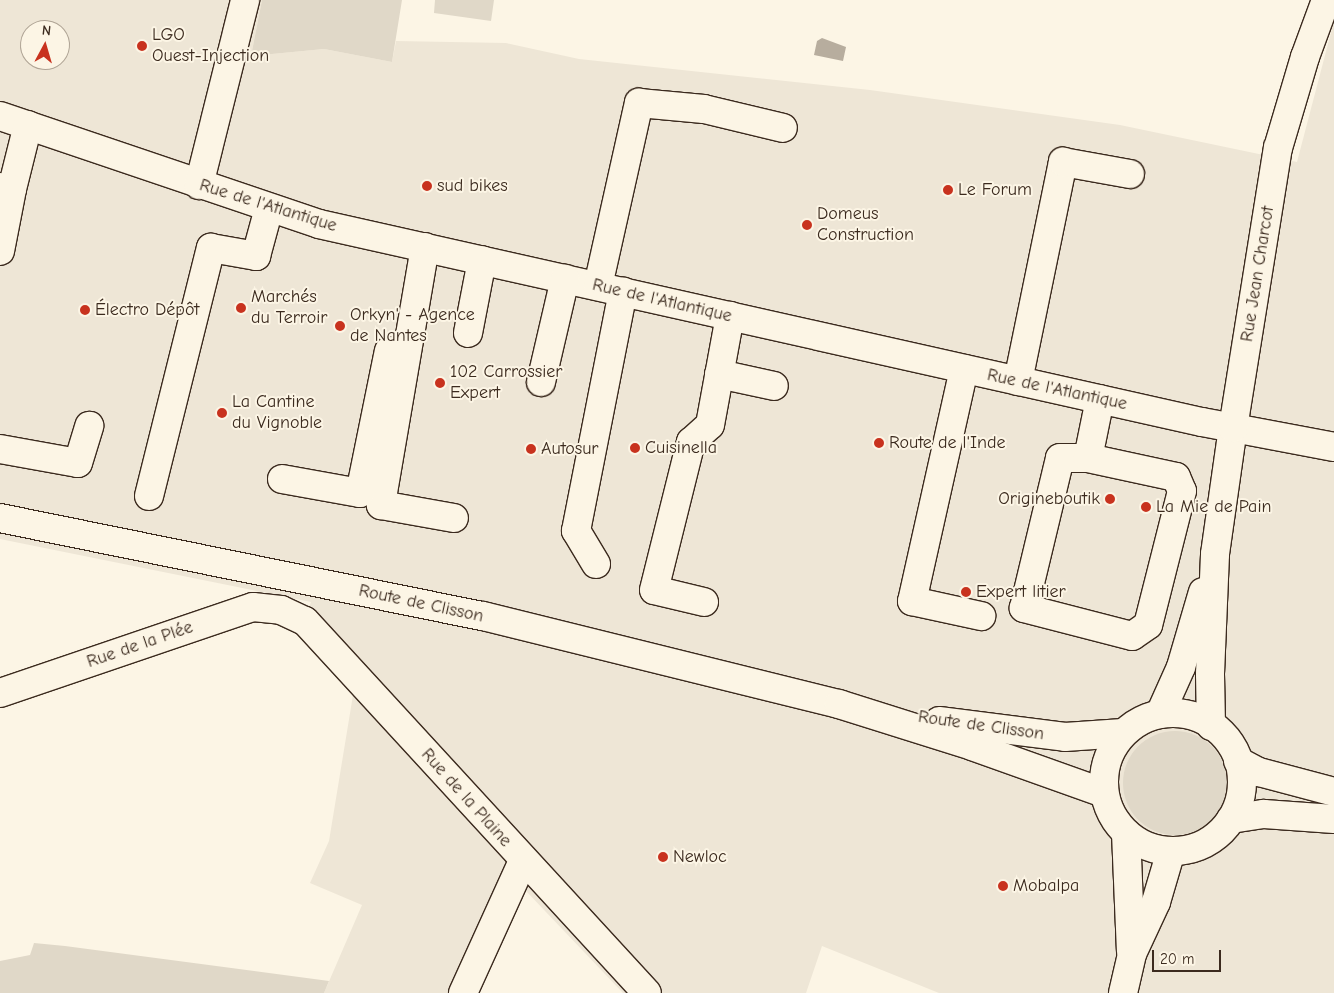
<!DOCTYPE html>
<meta charset="utf-8">
<style>
body{margin:0}
#map{position:relative;width:1334px;height:993px;overflow:hidden;background:#fcf5e5;font-family:"Comic Neue",sans-serif}
div>[style]{position:absolute}
[style*='--x']{left:calc(var(--x)*1px);top:calc(var(--y)*1px);width:calc(var(--w)*1px);rotate:calc(var(--a)*1deg)}
.built>*{inset:0;background:#eee6d6}
.green>*{inset:0;background:#e0d8c8}
.round{border-radius:50%}
.water>*{inset:0;background:#b7ad9e}
.roads{filter:drop-shadow(1px 0 #3b2a1e) drop-shadow(-1px 0 #3b2a1e) drop-shadow(0 1px #3b2a1e) drop-shadow(0 -1px #3b2a1e)}
.minor>*{height:28px;margin:-14px;padding:0 14px;transform-origin:14px;border-radius:14px;background:#fcf5e5}
.major>*{height:28px;margin:-14px;padding:0 14px;transform-origin:14px;border-radius:14px;background:#fcf5e5}
.major>.ring{margin:-14px;padding:0;box-sizing:content-box;background:none;border:28px solid #fcf5e5;border-radius:50%}
.dots>*{width:14px;height:14px;translate:-50% -50%;box-sizing:border-box;border:2px solid #fcf5e5;border-radius:50%}
span{translate:-50% -50%;white-space:nowrap;text-align:center;line-height:1.15;-webkit-text-stroke:4px #fcf5e5;paint-order:stroke}
.poi-label{font-size:18px;color:#3b2a1e}
.left{translate:0 -50%;text-align:left}
.right{translate:-100% -50%;text-align:right}
.street-label{font-size:18px;color:#3b2a1e}
.north{position:absolute;left:20px;top:20px;width:50px;height:50px;box-sizing:border-box;background:#fcf5e5;border:1px solid #afa495;border-radius:50%;rotate:6deg;font-size:14px;font-weight:700;line-height:20px;text-align:center;color:#3b2a1e}
.north::after{content:'';display:block;margin:auto;width:18px;height:22px;background:#c8321e;clip-path:polygon(50% 0,100% 100%,50% 72%,0 100%)}
.scale{position:absolute;left:1152px;top:950px;width:69px;height:22px;box-sizing:border-box;border:2px solid #3b2a1e;border-top:0;padding-left:6px;font-size:15px;line-height:18px;white-space:nowrap;color:#3b2a1e;-webkit-text-stroke:4px #fcf5e5;paint-order:stroke}
</style>
<div id="map">
<div class="built">
<div style="clip-path:polygon(evenodd,0 0,262px 0,251px 56px,324px 49px,392px 62px,396px 41px,506px 43px,579px 59px,870px 90px,1120px 125px,1297px 162px,1334px 21px,1334px 993px,939px 993px,822px 946px,806px 993px,623px 993px,526px 891px,478px 973px,470px 993px,324px 993px,362px 905px,310px 883px,329px 841px,353px 695px,299px 637px,311px 602px,0 539px,0 0,30px 30px,60px 30px,60px 60px,30px 60px,30px 30px)"></div>
</div>
<div class="green">
<div style="clip-path:polygon(262px 0,402px 0,392px 62px,324px 49px,251px 56px)"></div>
<div style="clip-path:polygon(435px 0,494px 0,491px 21px,434px 13px)"></div>
<div class="round" style="left:1123px;top:731px;width:104px;height:104px"></div>
<div style="clip-path:polygon(34px 943px,65px 946px,329px 981px,324px 993px,0 993px,0 961px,30px 955px)"></div>
</div>
<div class="water">
<div style="clip-path:polygon(822px 38px,846px 47px,843px 61px,814px 55px,817px 41px)"></div>
</div>
<div class="roads">
<div class="minor">
<div style="--x:0;--y:116;--w:337;--a:18.7"></div>
<div style="--x:319;--y:224;--w:905;--a:12.64"></div>
<div style="--x:1202;--y:422;--w:134;--a:10.7"></div>
<div style="--x:199;--y:185;--w:191;--a:-76"></div>
<div style="--x:0;--y:187;--w:12;--a:9"></div>
<div style="--x:12;--y:189;--w:66;--a:-76"></div>
<div style="--x:425;--y:247;--w:262;--a:99.7"></div>
<div style="--x:381;--y:505;--w:74;--a:10.1"></div>
<div style="--x:0;--y:251;--w:63;--a:-79"></div>
<div style="--x:598;--y:286;--w:188;--a:-77.4"></div>
<div style="--x:639;--y:103;--w:65;--a:5.3"></div>
<div style="--x:704;--y:109;--w:81;--a:13.5"></div>
<div style="--x:468;--y:333;--w:74;--a:-79.1"></div>
<div style="--x:964;--y:369;--w:238;--a:102.6"></div>
<div style="--x:912;--y:601;--w:71;--a:12.3"></div>
<div style="--x:719;--y:374;--w:56;--a:12.3"></div>
<div style="--x:1018;--y:381;--w:224;--a:-78.4"></div>
<div style="--x:1063;--y:162;--w:68;--a:10.2"></div>
<div style="--x:541;--y:382;--w:106;--a:-76.9"></div>
<div style="--x:0;--y:449;--w:79;--a:10.2"></div>
<div style="--x:78;--y:463;--w:39;--a:-73"></div>
<div style="--x:1060;--y:458;--w:28;--a:0"></div>
<div style="--x:1088;--y:458;--w:90;--a:12.2"></div>
<div style="--x:1176;--y:477;--w:15;--a:67"></div>
<div style="--x:1182;--y:491;--w:138;--a:104.2"></div>
<div style="--x:1148;--y:625;--w:19;--a:145"></div>
<div style="--x:1132;--y:636;--w:112;--a:-165.5"></div>
<div style="--x:1024;--y:608;--w:154;--a:-76.5"></div>
<div style="--x:1088;--y:458;--w:60;--a:-78.5"></div>
<div style="--x:282;--y:479;--w:79;--a:10.2"></div>
<div style="--x:360;--y:493;--w:145;--a:-78.5"></div>
<div style="--x:149;--y:496;--w:256;--a:-76"></div>
<div style="--x:211;--y:248;--w:46;--a:10.1"></div>
<div style="--x:256;--y:256;--w:50;--a:-74.8"></div>
<div style="--x:596;--y:564;--w:39;--a:-121"></div>
<div style="--x:576;--y:531;--w:244;--a:-78.9"></div>
<div style="--x:704;--y:602;--w:51;--a:-166.5"></div>
<div style="--x:654;--y:590;--w:153;--a:-76"></div>
<div style="--x:691;--y:442;--w:25;--a:-42"></div>
<div style="--x:710;--y:425;--w:111;--a:-79.6"></div>
<div style="--x:0;--y:693;--w:267;--a:-18.8"></div>
<div style="--x:253;--y:607;--w:28;--a:6"></div>
<div style="--x:281;--y:610;--w:26;--a:25"></div>
<div style="--x:305;--y:621;--w:505;--a:47.41"></div>
<div style="--x:1160;--y:714;--w:51;--a:-65.9"></div>
<div style="--x:1181;--y:667;--w:78;--a:-73.7"></div>
<div style="--x:1211;--y:726;--w:52;--a:-91.1"></div>
<div style="--x:1210;--y:674;--w:120;--a:-87.6"></div>
<div style="--x:1215;--y:554;--w:127;--a:-81.9"></div>
<div style="--x:1233;--y:428;--w:284;--a:-80.9"></div>
<div style="--x:1278;--y:148;--w:95;--a:-73.5"></div>
<div style="--x:1305;--y:57;--w:61;--a:-69.8"></div>
<div style="--x:463;--y:993;--w:145;--a:-65.6"></div>
</div>
<div class="major">
<div style="--x:0;--y:518;--w:493;--a:11.5"></div>
<div style="--x:483;--y:616;--w:367;--a:13.9"></div>
<div style="--x:839;--y:704;--w:139;--a:17.5"></div>
<div style="--x:972;--y:746;--w:140;--a:19.6"></div>
<div class="ring" style="left:1104px;top:713px;width:110px;height:110px"></div>
<div style="--x:939;--y:721;--w:127;--a:7.2"></div>
<div style="--x:1065;--y:737;--w:58;--a:-3.9"></div>
<div style="--x:1238;--y:761;--w:24;--a:28"></div>
<div style="--x:1259;--y:772;--w:78;--a:14.9"></div>
<div style="--x:1231;--y:819;--w:33;--a:-9"></div>
<div style="--x:1264;--y:814;--w:70;--a:4.1"></div>
<div style="--x:1126;--y:833;--w:118;--a:87.6"></div>
<div style="--x:1123;--y:993;--w:40;--a:-77"></div>
<div style="--x:1132;--y:954;--w:57;--a:-65.2"></div>
<div style="--x:1156;--y:902;--w:53;--a:-73.6"></div>
</div>
</div>
<div class="dots">
<div style="left:142px;top:46px;background:#c8321e"></div>
<div style="left:427px;top:186px;background:#c8321e"></div>
<div style="left:948px;top:190px;background:#c8321e"></div>
<div style="left:807px;top:225px;background:#c8321e"></div>
<div style="left:241px;top:308px;background:#c8321e"></div>
<div style="left:85px;top:310px;background:#c8321e"></div>
<div style="left:340px;top:326px;background:#c8321e"></div>
<div style="left:440px;top:383px;background:#c8321e"></div>
<div style="left:222px;top:413px;background:#c8321e"></div>
<div style="left:879px;top:443px;background:#c8321e"></div>
<div style="left:635px;top:448px;background:#c8321e"></div>
<div style="left:531px;top:449px;background:#c8321e"></div>
<div style="left:1110px;top:499px;background:#c8321e"></div>
<div style="left:1146px;top:507px;background:#c8321e"></div>
<div style="left:966px;top:592px;background:#c8321e"></div>
<div style="left:663px;top:857px;background:#c8321e"></div>
<div style="left:1003px;top:886px;background:#c8321e"></div>
</div>
<div class="poi-label">
<span class="left" style="left:152px;top:46px">LGO<br>Ouest-Injection</span>
<span class="left" style="left:437px;top:186px">sud bikes</span>
<span class="left" style="left:958px;top:190px">Le Forum</span>
<span class="left" style="left:817px;top:225px">Domeus<br>Construction</span>
<span class="left" style="left:251px;top:308px">Marchés<br>du Terroir</span>
<span class="left" style="left:95px;top:310px">Électro Dépôt</span>
<span class="left" style="left:350px;top:326px">Orkyn' - Agence<br>de Nantes</span>
<span class="left" style="left:450px;top:383px">102 Carrossier<br>Expert</span>
<span class="left" style="left:232px;top:413px">La Cantine<br>du Vignoble</span>
<span class="left" style="left:889px;top:443px">Route de l'Inde</span>
<span class="left" style="left:645px;top:448px">Cuisinella</span>
<span class="left" style="left:541px;top:449px">Autosur</span>
<span class="right" style="left:1100px;top:499px">Origineboutik</span>
<span class="left" style="left:1156px;top:507px">La Mie de Pain</span>
<span class="left" style="left:976px;top:592px">Expert litier</span>
<span class="left" style="left:673px;top:857px">Newloc</span>
<span class="left" style="left:1013px;top:886px">Mobalpa</span>
</div>
<div class="street-label">
<span style="left:268px;top:206px;rotate:17deg">Rue de l'Atlantique</span>
<span style="left:1258px;top:274px;rotate:-81deg">Rue Jean Charcot</span>
<span style="left:662px;top:301px;rotate:13deg">Rue de l'Atlantique</span>
<span style="left:1057px;top:390px;rotate:12deg">Rue de l'Atlantique</span>
<span style="left:421px;top:604px;rotate:12deg">Route de Clisson</span>
<span style="left:140px;top:645px;rotate:-19deg">Rue de la Plée</span>
<span style="left:981px;top:726px;rotate:8deg">Route de Clisson</span>
<span style="left:466px;top:798px;rotate:48deg">Rue de la Plaine</span>
</div>
<div class="north">N</div>
<div class="scale">20 m</div>
</div>
